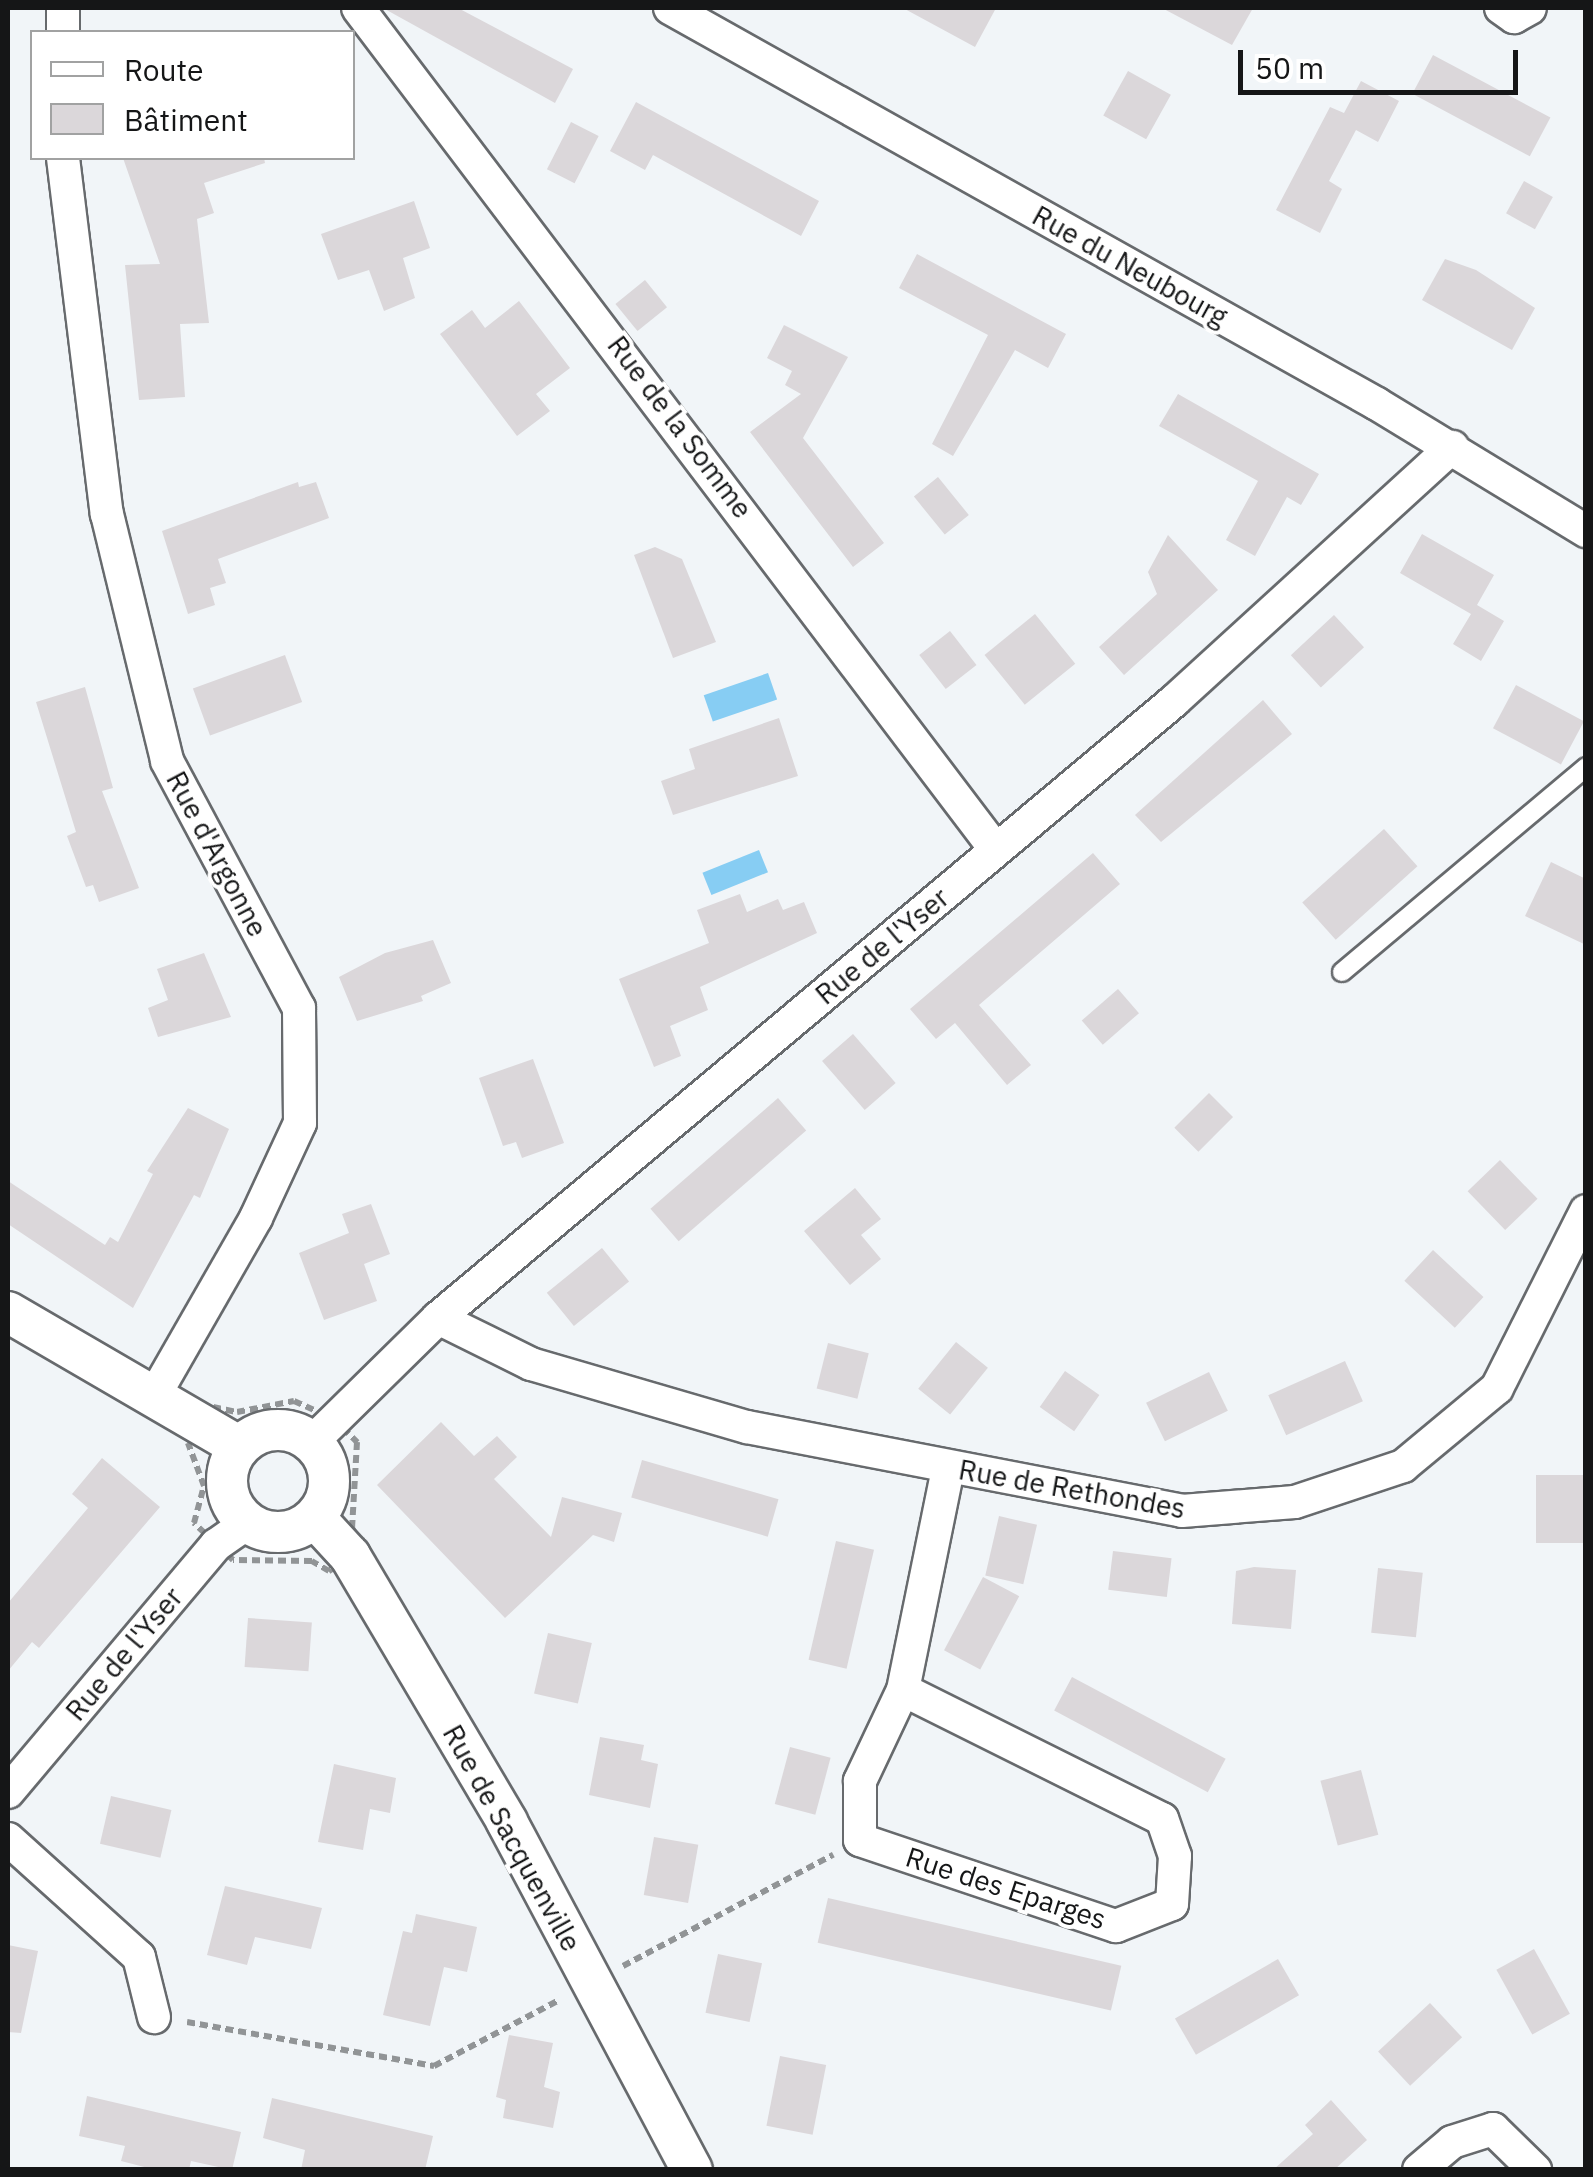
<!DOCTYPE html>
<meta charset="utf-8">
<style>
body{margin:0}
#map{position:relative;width:1593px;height:2177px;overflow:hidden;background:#f1f5f8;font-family:"IBM Plex Sans",sans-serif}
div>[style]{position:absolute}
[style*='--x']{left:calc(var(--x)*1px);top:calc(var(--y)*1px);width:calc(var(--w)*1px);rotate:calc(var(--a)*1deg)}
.water>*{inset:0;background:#87cdf3;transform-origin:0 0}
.building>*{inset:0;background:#dbd7da;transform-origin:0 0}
.path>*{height:6px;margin-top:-3px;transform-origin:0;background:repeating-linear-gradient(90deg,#919496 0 8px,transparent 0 13px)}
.roads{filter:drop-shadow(2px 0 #676a6d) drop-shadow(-2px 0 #676a6d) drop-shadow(0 2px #676a6d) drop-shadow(0 -2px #676a6d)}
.service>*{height:18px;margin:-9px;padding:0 9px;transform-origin:9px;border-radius:9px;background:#fff}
.minor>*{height:32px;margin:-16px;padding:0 16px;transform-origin:16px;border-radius:16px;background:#fff}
.tertiary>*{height:40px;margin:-20px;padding:0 20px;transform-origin:20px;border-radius:20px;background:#fff}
.tertiary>.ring{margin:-20px;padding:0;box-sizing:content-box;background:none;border:40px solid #fff;border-radius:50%}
span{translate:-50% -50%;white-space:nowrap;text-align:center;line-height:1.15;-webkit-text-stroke:8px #fff;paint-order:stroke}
.street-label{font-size:28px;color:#151617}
.frame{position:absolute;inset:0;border:10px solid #151617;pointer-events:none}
.legend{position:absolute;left:30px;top:30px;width:325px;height:130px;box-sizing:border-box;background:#fff;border:2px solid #a1a2a2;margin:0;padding:12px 18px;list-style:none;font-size:30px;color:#151617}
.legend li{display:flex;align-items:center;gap:20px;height:50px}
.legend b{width:50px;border:2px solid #a1a2a2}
.scale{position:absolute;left:1238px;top:50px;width:280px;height:45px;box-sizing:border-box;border:5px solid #151617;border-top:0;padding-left:12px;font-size:30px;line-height:35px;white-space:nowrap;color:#151617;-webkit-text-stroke:8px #fff;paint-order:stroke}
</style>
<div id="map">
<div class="water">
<div style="left:768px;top:673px;width:28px;height:68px;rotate:71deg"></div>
<div style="left:759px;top:850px;width:24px;height:61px;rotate:68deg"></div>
</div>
<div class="building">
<div style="clip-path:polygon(383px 8px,458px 8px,573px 69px,555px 103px)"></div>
<div style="clip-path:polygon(903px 8px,996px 8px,975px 47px)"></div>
<div style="clip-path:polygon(1162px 8px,1253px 8px,1232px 45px)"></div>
<div style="left:1433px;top:55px;width:133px;height:44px;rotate:28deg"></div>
<div style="left:1128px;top:71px;width:49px;height:51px;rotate:29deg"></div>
<div style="clip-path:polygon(1361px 81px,1399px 101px,1378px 142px,1356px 130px,1329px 181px,1342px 189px,1320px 233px,1276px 210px,1330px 107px,1344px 113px)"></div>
<div style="clip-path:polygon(636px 102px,819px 201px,801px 236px,653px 155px,645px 170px,610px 151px)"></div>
<div style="left:571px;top:122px;width:31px;height:53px;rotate:27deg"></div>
<div style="clip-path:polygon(123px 158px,264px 158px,265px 163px,204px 183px,214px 213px,197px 219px,209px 323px,180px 324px,185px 397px,139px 400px,125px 265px,160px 264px)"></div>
<div style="left:1524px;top:181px;width:33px;height:37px;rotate:29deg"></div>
<div style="clip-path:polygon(414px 201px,430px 248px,403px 258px,415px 298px,384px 311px,369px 270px,338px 280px,321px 234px)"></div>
<div style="clip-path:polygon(917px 254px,1066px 334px,1048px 368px,1015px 350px,953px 456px,932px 444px,988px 335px,899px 288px)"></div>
<div style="clip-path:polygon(1445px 259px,1476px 270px,1535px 308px,1512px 350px,1422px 300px)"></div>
<div style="left:645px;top:280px;width:35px;height:38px;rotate:51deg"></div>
<div style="clip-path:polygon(519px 301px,570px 368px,536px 394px,550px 411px,517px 436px,440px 334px,472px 310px,485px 328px)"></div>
<div style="clip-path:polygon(784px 325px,848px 357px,803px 438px,884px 543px,853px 567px,750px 432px,801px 394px,785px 385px,792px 371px,767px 358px)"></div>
<div style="clip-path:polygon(1178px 394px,1319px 474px,1301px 505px,1287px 497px,1255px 556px,1226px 540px,1258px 481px,1159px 426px)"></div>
<div style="left:938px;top:477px;width:49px;height:31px;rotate:51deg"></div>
<div style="clip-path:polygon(298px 482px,299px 487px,316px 482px,329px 518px,218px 559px,226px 583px,210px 588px,215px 605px,188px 614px,162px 531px)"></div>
<div style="clip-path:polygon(1422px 534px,1494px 575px,1477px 605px,1504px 621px,1481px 661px,1453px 644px,1471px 614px,1400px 573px)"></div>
<div style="clip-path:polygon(1168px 535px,1218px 590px,1124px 675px,1099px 647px,1157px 594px,1148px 572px)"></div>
<div style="clip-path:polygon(655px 547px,682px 559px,716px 642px,673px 658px,634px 555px)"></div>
<div style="left:1035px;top:614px;width:64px;height:65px;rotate:51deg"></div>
<div style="left:1334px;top:615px;width:44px;height:59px;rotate:47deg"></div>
<div style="left:950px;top:631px;width:43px;height:39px;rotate:52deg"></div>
<div style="left:285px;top:655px;width:50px;height:98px;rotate:70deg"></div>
<div style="left:1516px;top:685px;width:77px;height:49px;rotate:28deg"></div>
<div style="clip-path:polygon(85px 687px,113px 788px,102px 791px,139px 888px,99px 902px,93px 885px,86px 887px,67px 836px,76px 832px,36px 702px)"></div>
<div style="clip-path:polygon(1263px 700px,1292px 734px,1161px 842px,1135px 815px)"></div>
<div style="clip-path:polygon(779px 718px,798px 776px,673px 815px,661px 781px,695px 769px,689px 749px)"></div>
<div style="left:1384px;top:829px;width:50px;height:110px;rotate:48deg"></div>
<div style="clip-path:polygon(1093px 853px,1120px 884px,979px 1005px,1031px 1065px,1007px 1085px,955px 1023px,936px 1039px,910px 1009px)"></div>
<div style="clip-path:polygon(1551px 862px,1586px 879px,1586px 945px,1525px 916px)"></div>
<div style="clip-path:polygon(740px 894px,747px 912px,778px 899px,783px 910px,804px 902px,817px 933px,700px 987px,708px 1010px,670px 1026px,681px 1056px,654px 1067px,619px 979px,709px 943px,697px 910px)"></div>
<div style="clip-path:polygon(433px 940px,451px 983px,421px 996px,423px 1001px,357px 1021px,339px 977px,385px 953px)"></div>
<div style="clip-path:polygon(204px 953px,231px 1017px,158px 1037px,148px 1008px,168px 1000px,157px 969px)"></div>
<div style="left:1118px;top:989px;width:32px;height:48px;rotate:49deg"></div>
<div style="left:853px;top:1034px;width:65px;height:41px;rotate:49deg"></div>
<div style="clip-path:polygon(533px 1059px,564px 1143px,522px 1158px,516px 1142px,503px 1146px,479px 1078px)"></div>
<div style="left:1209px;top:1093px;width:34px;height:49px;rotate:45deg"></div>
<div style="left:778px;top:1098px;width:43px;height:169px;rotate:49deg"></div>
<div style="clip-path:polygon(188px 1108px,229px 1129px,200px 1198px,194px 1195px,133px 1308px,8px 1224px,8px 1181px,105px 1245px,110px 1237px,118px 1242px,153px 1174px,147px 1171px)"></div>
<div style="left:1500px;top:1160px;width:54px;height:45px;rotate:46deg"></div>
<div style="clip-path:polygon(855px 1188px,881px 1219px,861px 1235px,881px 1259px,850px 1285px,804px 1231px)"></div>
<div style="clip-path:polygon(371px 1204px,390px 1254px,364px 1264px,377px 1301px,324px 1320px,299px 1253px,349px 1233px,342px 1214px)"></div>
<div style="left:602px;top:1248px;width:43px;height:71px;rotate:51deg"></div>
<div style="left:1433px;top:1250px;width:69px;height:42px;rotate:43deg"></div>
<div style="left:956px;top:1342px;width:41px;height:60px;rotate:39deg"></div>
<div style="left:828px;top:1343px;width:42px;height:47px;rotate:14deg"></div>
<div style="left:1345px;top:1361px;width:44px;height:84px;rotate:66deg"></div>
<div style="left:1065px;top:1371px;width:42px;height:44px;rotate:35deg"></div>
<div style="left:1209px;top:1372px;width:43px;height:70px;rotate:64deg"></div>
<div style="clip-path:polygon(441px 1422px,474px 1456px,497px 1436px,517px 1457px,494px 1479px,551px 1537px,562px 1497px,622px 1513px,614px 1542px,593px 1535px,505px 1618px,377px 1485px)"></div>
<div style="clip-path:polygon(102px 1458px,160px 1507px,39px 1648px,32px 1642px,8px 1671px,8px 1603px,88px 1508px,72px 1494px)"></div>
<div style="left:642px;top:1460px;width:142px;height:39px;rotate:16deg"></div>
<div style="left:1586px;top:1475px;width:68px;height:50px;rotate:90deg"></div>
<div style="left:999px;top:1516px;width:39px;height:61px;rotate:13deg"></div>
<div style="left:836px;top:1541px;width:39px;height:122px;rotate:13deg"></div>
<div style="left:1113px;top:1551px;width:59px;height:39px;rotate:7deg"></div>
<div style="clip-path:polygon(1254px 1567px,1296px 1570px,1291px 1629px,1232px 1624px,1236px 1571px)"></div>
<div style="left:1378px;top:1568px;width:45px;height:65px;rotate:6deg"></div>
<div style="left:983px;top:1577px;width:41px;height:83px;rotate:28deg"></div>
<div style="left:248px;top:1618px;width:64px;height:49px;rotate:4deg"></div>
<div style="left:548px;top:1633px;width:45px;height:62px;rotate:13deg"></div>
<div style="left:1072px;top:1677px;width:174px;height:38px;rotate:28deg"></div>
<div style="clip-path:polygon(600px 1737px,644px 1745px,641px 1760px,658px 1764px,650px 1808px,589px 1795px)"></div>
<div style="left:790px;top:1747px;width:42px;height:59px;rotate:15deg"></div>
<div style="clip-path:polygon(334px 1764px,396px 1778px,390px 1813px,370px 1809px,363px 1850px,318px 1842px)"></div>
<div style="left:1361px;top:1770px;width:67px;height:42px;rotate:75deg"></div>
<div style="left:111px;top:1796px;width:62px;height:49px;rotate:13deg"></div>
<div style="left:654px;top:1837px;width:45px;height:59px;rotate:10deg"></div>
<div style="clip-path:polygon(225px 1886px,322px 1908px,311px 1949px,255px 1937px,247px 1965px,207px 1955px)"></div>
<div style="left:828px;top:1898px;width:301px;height:46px;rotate:13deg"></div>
<div style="clip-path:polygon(416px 1914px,477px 1927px,467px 1972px,444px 1967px,430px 2026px,383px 2015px,403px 1931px,412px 1933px)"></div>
<div style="clip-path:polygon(8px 1945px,38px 1951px,21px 2033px,8px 2032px)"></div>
<div style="left:1534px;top:1949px;width:74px;height:43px;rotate:61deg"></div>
<div style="left:718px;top:1954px;width:45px;height:60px;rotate:12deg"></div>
<div style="left:1278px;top:1959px;width:42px;height:119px;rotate:60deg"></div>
<div style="left:1430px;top:2003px;width:47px;height:71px;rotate:47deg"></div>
<div style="clip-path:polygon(509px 2035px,553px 2043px,544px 2087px,560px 2092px,553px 2128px,503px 2118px,506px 2100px,496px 2097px)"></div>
<div style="left:780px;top:2056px;width:47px;height:71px;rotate:11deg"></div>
<div style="clip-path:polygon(87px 2096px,241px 2132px,232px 2170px,191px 2161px,189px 2170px,156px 2170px,121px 2161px,125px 2146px,79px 2136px)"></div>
<div style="clip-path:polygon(272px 2098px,433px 2136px,425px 2170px,301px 2170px,305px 2150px,263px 2138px)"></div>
<div style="clip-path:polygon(1331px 2100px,1367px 2140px,1334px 2170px,1273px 2170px,1313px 2134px,1305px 2125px)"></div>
</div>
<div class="path">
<div style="--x:294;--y:1401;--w:44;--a:24.2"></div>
<div style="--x:334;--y:1419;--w:33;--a:45"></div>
<div style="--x:357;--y:1442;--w:86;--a:93.3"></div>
<div style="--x:352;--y:1528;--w:22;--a:60"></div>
<div style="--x:363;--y:1547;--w:42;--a:144.8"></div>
<div style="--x:329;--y:1571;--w:20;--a:-150"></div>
<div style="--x:312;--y:1561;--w:79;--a:-179.3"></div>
<div style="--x:233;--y:1560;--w:54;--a:-136.5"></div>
<div style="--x:194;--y:1523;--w:38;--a:-75"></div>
<div style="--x:204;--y:1486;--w:46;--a:-110.4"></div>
<div style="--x:188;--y:1443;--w:44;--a:-55.2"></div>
<div style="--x:213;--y:1407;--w:25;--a:12"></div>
<div style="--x:237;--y:1412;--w:58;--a:-10.9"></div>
<div style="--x:623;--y:1966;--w:238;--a:-27.9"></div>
<div style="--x:187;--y:2022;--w:251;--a:10.1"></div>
<div style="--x:434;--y:2066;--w:141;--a:-27.8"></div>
</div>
<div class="roads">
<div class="service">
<div style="--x:1342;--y:972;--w:319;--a:-40"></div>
</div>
<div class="minor">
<div style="--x:358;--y:8;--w:1056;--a:52.85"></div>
<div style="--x:670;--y:8;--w:810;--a:29.25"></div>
<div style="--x:1377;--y:404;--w:245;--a:31.3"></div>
<div style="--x:1501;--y:8;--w:16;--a:35"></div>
<div style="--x:1514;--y:17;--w:18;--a:-29"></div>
<div style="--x:63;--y:32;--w:24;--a:-90"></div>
<div style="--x:63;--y:158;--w:359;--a:83"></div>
<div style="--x:107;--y:514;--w:254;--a:76.3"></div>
<div style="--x:167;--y:761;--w:280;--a:61.9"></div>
<div style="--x:299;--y:1008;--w:115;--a:89.5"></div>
<div style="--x:300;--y:1123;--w:105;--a:114.9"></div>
<div style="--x:256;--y:1218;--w:205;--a:119.8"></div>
<div style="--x:438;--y:1318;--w:104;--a:26.3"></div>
<div style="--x:531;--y:1364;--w:225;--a:16.3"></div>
<div style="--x:747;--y:1427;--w:443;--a:10.9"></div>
<div style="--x:1182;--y:1511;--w:113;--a:-4.6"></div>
<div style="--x:1295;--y:1502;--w:114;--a:-18.4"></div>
<div style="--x:1403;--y:1466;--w:122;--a:-39.7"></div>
<div style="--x:1497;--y:1388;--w:198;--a:-63.3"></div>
<div style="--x:311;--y:1443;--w:178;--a:-44.5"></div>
<div style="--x:438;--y:1318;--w:960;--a:-39.97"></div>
<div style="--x:1174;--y:701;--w:377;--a:-42.4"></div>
<div style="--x:903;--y:1690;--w:101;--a:115.3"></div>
<div style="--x:860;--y:1781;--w:59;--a:90"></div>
<div style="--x:860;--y:1840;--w:270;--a:18.6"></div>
<div style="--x:1116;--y:1926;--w:60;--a:-21.4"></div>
<div style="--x:1172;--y:1904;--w:48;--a:-86.4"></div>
<div style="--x:1175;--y:1856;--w:39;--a:-109"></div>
<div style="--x:1162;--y:1819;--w:289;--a:-153.5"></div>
<div style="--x:903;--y:1690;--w:227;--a:-78.5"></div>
<div style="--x:8;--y:1792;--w:323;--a:-49.9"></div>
<div style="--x:216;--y:1545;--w:39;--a:-35"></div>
<div style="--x:8;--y:1839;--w:176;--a:42"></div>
<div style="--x:139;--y:1957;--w:62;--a:76"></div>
<div style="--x:1419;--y:2170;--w:43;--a:-40.3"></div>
<div style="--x:1452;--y:2142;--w:43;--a:-17.6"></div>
<div style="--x:1493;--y:2129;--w:59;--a:44.3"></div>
</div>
<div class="tertiary">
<div style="--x:8;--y:1312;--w:268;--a:30.2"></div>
<div class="ring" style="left:227px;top:1430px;width:62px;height:62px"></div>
<div style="--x:315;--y:1518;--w:52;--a:47.4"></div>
<div style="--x:350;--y:1556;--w:309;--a:59.4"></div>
<div style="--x:507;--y:1822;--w:394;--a:62"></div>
</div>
</div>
<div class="street-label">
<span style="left:1130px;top:266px;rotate:29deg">Rue du Neubourg</span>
<span style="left:680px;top:427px;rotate:53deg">Rue de la Somme</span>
<span style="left:217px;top:854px;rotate:62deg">Rue d'Argonne</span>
<span style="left:882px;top:946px;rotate:-40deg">Rue de l'Yser</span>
<span style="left:1072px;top:1489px;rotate:10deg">Rue de Rethondes</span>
<span style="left:124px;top:1654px;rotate:-50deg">Rue de l'Yser</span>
<span style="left:512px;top:1838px;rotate:61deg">Rue de Sacquenville</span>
<span style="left:1006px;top:1888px;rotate:18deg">Rue des Eparges</span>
</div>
<div class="frame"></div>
<ul class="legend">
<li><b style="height:12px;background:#fff"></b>Route</li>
<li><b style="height:28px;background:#dbd7da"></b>Bâtiment</li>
</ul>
<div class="scale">50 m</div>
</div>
